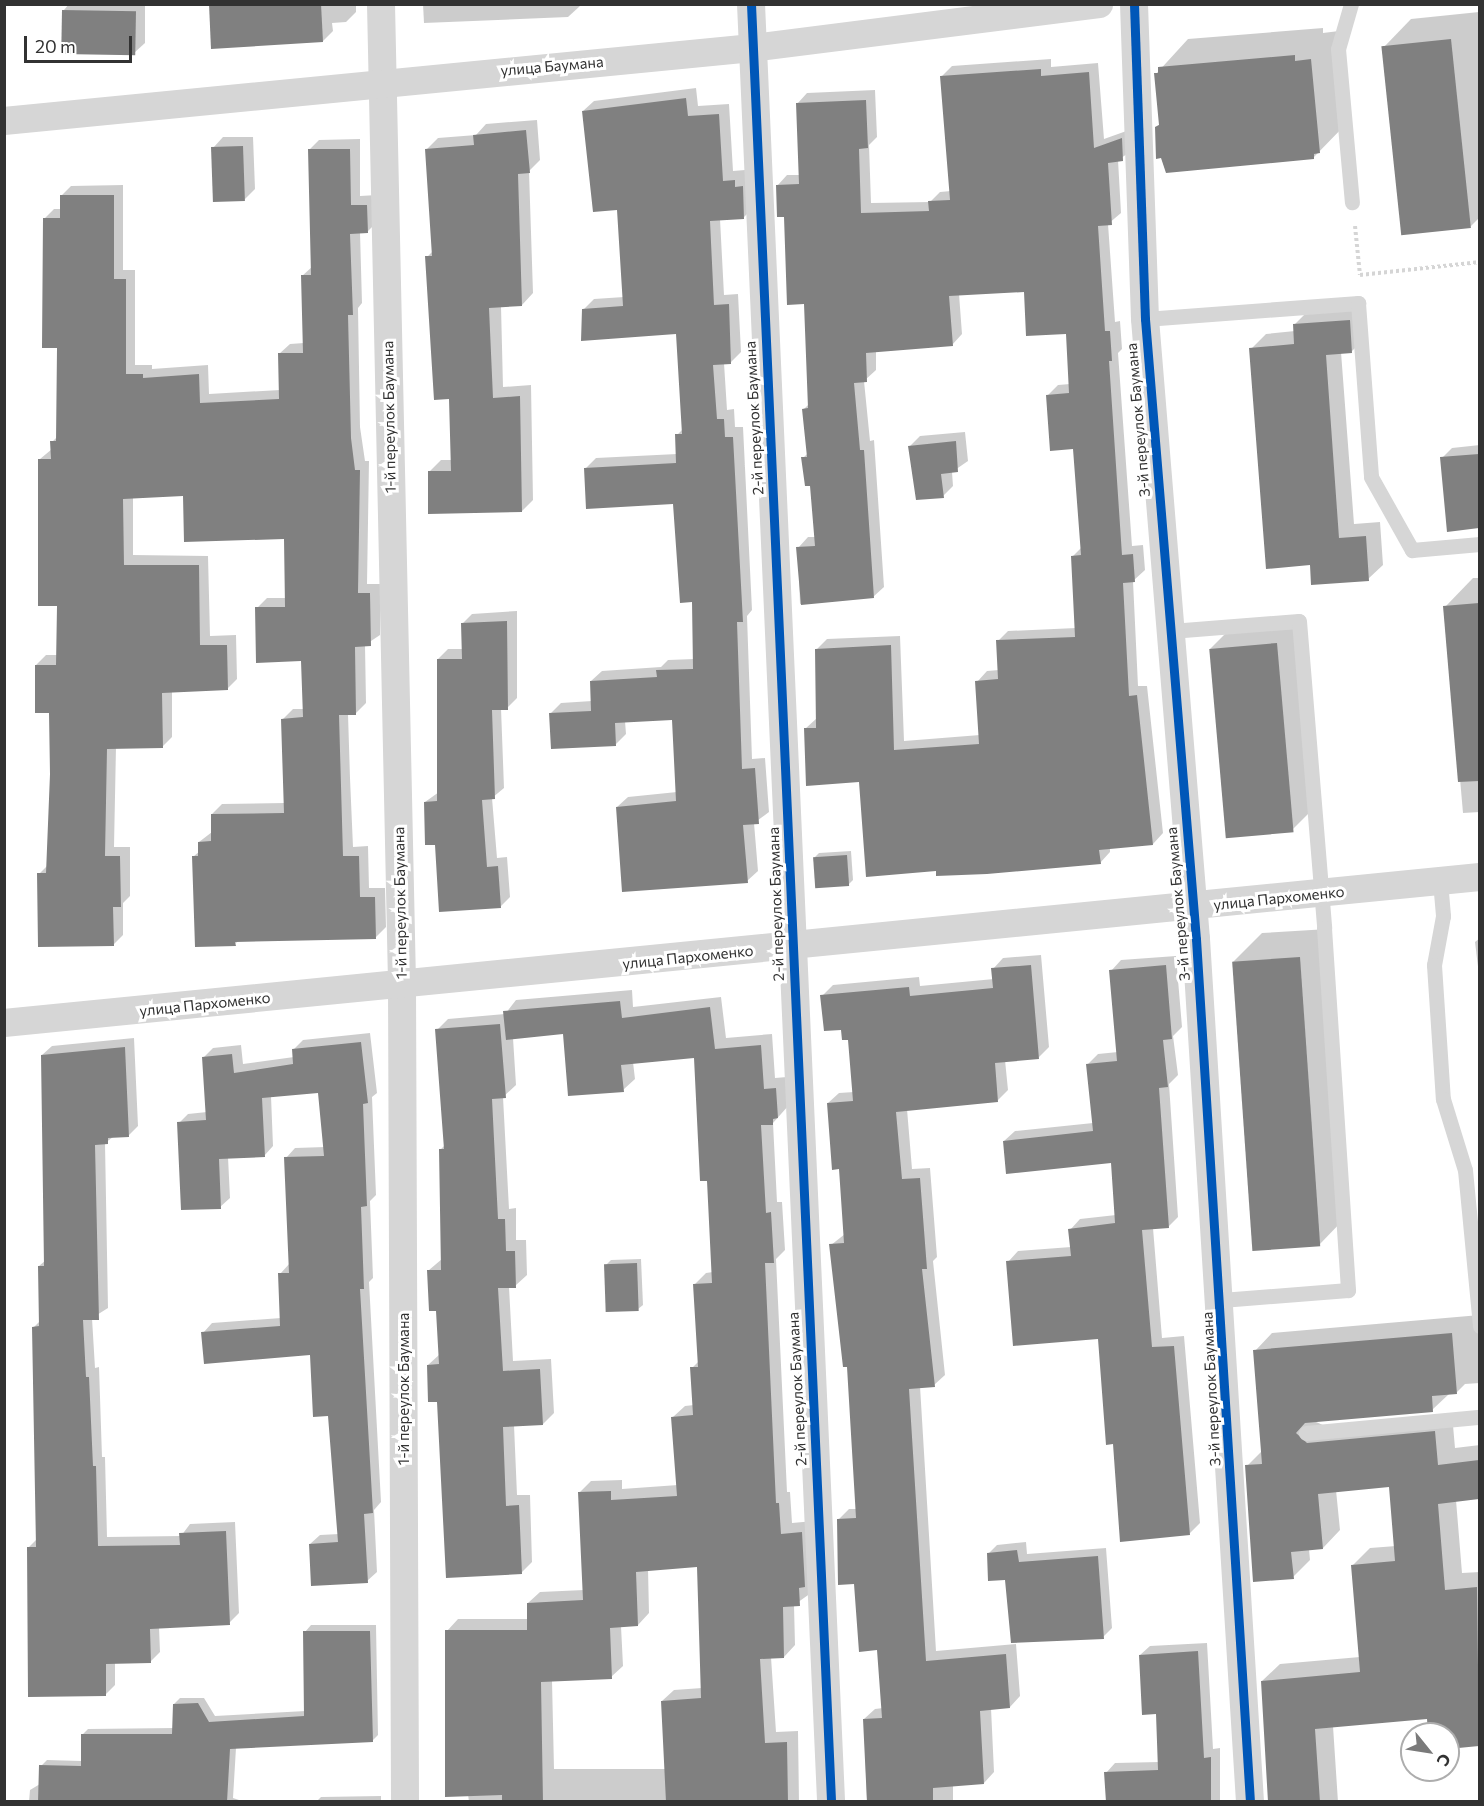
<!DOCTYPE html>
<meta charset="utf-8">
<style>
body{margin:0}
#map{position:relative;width:1484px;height:1806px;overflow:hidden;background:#fff;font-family:Commissioner,sans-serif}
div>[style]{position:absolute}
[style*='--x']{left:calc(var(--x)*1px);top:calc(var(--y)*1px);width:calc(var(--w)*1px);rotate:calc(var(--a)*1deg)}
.shadow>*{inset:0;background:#0003}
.building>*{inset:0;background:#808080;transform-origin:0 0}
.path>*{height:4px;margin-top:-2px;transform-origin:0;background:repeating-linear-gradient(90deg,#d5d5d5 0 3px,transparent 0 6px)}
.service>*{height:15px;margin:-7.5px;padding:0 7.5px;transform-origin:7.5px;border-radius:7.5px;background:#d6d6d6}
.minor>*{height:28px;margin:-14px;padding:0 14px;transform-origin:14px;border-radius:14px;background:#d6d6d6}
.cycleway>*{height:9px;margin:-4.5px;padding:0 4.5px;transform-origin:4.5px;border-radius:4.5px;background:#0057b8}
span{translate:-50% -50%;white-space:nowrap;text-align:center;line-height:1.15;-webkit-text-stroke:6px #fff;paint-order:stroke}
.street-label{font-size:15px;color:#323232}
.frame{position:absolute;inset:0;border:6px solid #323232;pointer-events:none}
.north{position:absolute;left:1400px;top:1722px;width:60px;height:60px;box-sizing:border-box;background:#fff;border:2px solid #adadad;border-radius:50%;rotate:120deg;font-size:16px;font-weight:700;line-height:24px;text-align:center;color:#323232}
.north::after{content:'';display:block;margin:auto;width:21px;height:27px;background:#7a7a7a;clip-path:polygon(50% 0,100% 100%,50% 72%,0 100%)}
.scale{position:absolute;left:24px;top:36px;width:108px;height:27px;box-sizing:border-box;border:3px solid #323232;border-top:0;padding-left:8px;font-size:18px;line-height:21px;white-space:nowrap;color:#323232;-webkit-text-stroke:4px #fff;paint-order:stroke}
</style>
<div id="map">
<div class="shadow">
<div style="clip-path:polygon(69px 4px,145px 4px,145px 43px,134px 53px,64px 10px)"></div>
<div style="clip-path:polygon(210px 4px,356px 4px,356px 12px,346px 22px,332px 23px,333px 31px,323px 41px)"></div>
<div style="clip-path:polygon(423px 4px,580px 4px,580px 6px,568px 17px,424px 23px)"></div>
<div style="clip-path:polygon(1479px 12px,1480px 217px,1470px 227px,1383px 48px,1411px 19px)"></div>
<div style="clip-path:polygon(1323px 28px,1323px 33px,1339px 31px,1347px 123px,1313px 158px,1156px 127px,1160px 124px,1156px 74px,1188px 39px)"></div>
<div style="clip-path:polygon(1051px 59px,1051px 67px,1098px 63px,1104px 139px,1132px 129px,1133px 150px,1118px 160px,1121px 213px,1108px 224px,1115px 322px,1120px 321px,1122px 349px,1118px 353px,1132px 546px,1143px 545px,1145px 570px,1133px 581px,1138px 686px,1147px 686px,1163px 833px,1153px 844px,1110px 847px,1110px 852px,1100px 863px,937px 869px,860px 781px,805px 729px,817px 718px,817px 649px,827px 639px,900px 636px,904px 741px,980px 735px,977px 682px,987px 671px,999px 670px,998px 641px,1008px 631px,1076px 628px,1072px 557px,1082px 547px,1074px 447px,1048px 395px,1058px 385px,1070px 384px,1067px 332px,1025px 290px,959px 294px,962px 334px,952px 345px,876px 350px,876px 370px,864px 381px,870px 441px,874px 440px,884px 587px,873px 597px,800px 604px,798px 548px,808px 537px,816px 537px,811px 484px,803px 458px,808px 453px,804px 409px,810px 403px,806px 303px,777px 186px,787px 175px,800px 175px,797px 104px,807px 93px,875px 90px,877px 137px,869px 145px,871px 203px,930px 202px,940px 192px,951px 191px,942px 76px,952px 66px)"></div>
<div style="clip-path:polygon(696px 88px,698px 106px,729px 104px,733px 171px,745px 170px,754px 207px,743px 218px,720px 219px,724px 295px,738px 294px,741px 352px,730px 363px,724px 363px,727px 410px,734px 409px,735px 427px,743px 427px,752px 610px,747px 616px,752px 759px,765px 758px,769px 812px,754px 823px,758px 871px,747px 881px,617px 807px,628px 797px,677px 792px,673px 718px,625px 721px,626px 734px,615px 745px,551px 713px,561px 703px,592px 701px,591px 681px,602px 671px,661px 667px,668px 660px,694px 659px,693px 600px,674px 503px,585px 469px,596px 458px,677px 454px,677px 435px,684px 428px,678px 332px,584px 309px,594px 299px,624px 297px,619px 208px,583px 111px,594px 101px)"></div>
<div style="clip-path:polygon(537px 120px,540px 160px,529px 171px,533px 293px,522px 305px,501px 306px,503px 387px,531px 385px,533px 500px,522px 511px,429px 472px,441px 460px,452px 460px,451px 397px,427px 257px,433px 251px,427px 149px,438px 138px,476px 135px,486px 124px)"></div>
<div style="clip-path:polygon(223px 137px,253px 137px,255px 189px,244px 200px,213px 148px)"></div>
<div style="clip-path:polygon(360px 139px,360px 196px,377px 195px,377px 222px,367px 232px,360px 232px,362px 303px,358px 308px,360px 427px,365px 461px,369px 461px,367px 584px,380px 584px,380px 635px,365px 645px,366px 703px,356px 713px,348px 714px,350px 778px,353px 847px,368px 846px,369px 888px,385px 888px,386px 927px,376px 937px,239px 940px,235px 944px,194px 856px,200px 851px,199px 842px,212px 832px,212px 814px,222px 804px,285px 803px,283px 719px,293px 709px,304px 709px,303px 660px,257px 608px,267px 598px,286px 598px,286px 538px,184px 495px,133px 497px,133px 555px,208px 556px,210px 636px,236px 635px,237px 679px,227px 689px,172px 691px,172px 737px,162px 747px,116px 747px,114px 847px,130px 847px,130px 896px,123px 903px,123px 935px,113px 945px,39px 874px,48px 865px,51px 774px,50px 711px,36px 665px,46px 655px,57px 655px,58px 605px,40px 459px,52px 449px,52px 442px,58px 436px,58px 346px,44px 219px,54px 209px,62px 209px,61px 196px,71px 186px,123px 185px,123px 270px,135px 270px,135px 365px,152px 365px,152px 369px,208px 365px,209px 394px,280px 390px,279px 354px,290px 344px,304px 343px,302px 276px,313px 266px,309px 150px,319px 140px)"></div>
<div style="clip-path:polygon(1364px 307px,1366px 337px,1351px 352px,1341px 352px,1354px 524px,1380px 522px,1383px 565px,1368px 579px,1311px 564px,1251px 349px,1266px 334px,1295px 331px,1294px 325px,1309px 310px)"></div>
<div style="clip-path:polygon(965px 432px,968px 461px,952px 472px,953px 486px,943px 496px,910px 446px,920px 436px)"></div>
<div style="clip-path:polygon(1480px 445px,1480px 527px,1449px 530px,1442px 458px,1452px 448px)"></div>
<div style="clip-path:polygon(1473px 578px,1480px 578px,1480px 812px,1463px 813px,1445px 607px)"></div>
<div style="clip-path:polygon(517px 611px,517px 698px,507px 708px,501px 708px,504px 788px,492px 798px,497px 858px,507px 857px,510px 897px,500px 907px,436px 843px,425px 802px,439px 792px,438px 659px,448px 649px,463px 649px,462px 624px,472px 614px)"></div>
<div style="clip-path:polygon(1297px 623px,1311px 811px,1291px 831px,1210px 649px,1230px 629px)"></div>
<div style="clip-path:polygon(851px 851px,853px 880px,848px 885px,814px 858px,819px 853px)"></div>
<div style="clip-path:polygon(1328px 929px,1347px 1216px,1319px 1245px,1233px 962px,1262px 933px)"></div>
<div style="clip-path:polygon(1480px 938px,1480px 983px,1475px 942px)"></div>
<div style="clip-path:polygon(1041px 955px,1049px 1047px,1038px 1058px,1005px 1060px,1008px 1090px,997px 1101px,907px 1109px,912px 1169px,930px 1168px,937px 1257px,933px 1261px,945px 1375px,934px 1385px,920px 1386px,936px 1651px,1016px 1644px,1020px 1696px,1010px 1707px,991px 1708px,994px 1772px,984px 1783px,953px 1785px,953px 1802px,867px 1802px,864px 1719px,875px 1709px,883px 1708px,878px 1649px,838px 1520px,849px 1509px,857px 1509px,848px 1366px,831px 1245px,845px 1234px,840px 1168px,828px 1103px,839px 1093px,854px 1092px,849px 1038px,822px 996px,833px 985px,919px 977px,920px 986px,994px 979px,993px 969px,1003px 958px)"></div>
<div style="clip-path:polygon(1176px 956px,1182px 1027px,1173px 1036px,1178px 1075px,1169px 1084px,1178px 1217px,1168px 1227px,1153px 1228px,1162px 1338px,1184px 1336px,1200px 1523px,1189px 1534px,1114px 1443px,1099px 1337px,1008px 1262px,1018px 1251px,1071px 1247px,1070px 1230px,1080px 1219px,1116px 1215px,1112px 1161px,1004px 1141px,1015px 1131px,1093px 1123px,1088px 1064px,1098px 1054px,1118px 1052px,1111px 971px,1121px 960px)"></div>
<div style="clip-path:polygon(evenodd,632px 990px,633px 1007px,721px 997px,726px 1038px,772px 1034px,775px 1078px,787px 1077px,789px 1105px,773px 1123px,777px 1202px,782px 1202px,785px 1250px,776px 1259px,787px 1492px,790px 1492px,792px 1523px,814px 1521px,811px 1593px,794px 1605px,795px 1645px,784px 1657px,771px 1657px,776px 1732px,798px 1731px,799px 1802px,469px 1802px,447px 1631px,458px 1619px,529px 1619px,528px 1603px,540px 1592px,584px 1590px,580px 1492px,591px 1481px,622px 1480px,622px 1489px,678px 1485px,673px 1417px,685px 1406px,694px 1405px,692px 1368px,699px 1361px,695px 1284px,706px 1273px,713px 1272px,709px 1179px,695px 1057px,633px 1062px,635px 1079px,623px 1090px,564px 1032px,513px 1038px,516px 1085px,503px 1097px,509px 1209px,516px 1208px,516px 1240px,526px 1240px,527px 1275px,515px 1286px,509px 1287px,513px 1361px,551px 1359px,554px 1413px,543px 1424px,514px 1425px,517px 1495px,530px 1495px,532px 1562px,521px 1573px,439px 1400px,428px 1365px,440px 1354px,437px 1309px,429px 1270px,442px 1259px,440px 1150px,445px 1145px,437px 1030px,448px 1019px,505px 1014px,516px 1000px,632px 990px,699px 1565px,702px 1688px,674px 1690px,662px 1701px,666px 1769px,554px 1769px,552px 1680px,611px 1677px,623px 1666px,621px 1626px,638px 1625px,649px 1613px,648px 1569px,699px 1565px)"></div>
<div style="clip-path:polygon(370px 1033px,377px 1093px,372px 1097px,376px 1195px,370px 1201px,373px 1278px,369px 1282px,381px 1502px,374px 1510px,377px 1572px,367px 1581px,310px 1544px,320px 1535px,339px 1534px,329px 1414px,311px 1353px,203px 1333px,212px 1323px,281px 1318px,280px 1274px,290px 1263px,286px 1158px,295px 1148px,325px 1147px,319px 1091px,271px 1096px,273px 1146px,264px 1156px,228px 1157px,230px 1198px,220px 1207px,179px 1123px,188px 1114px,207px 1112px,203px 1058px,213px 1048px,241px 1045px,243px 1064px,294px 1057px,293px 1050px,303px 1040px)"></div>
<div style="clip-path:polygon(134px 1038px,138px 1126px,128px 1136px,113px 1137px,105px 1143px,108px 1308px,92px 1318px,95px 1368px,99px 1367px,102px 1457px,105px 1457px,107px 1537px,181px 1536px,190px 1524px,235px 1522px,239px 1613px,229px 1623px,159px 1627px,160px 1652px,150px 1662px,115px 1662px,115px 1685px,105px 1695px,29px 1547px,37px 1539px,34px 1327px,40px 1321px,39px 1266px,46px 1260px,42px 1055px,52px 1046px)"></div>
<div style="clip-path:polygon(641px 1259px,643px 1305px,638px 1309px,606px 1265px,611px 1260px)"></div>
<div style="clip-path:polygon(1480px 1315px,1480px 1383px,1465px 1384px,1456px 1393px,1449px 1394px,1432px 1410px,1314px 1421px,1325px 1426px,1452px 1414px,1455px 1448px,1480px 1445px,1480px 1498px,1456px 1500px,1462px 1573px,1480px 1572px,1480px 1745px,1448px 1747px,1448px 1734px,1430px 1734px,1428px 1718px,1333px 1726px,1338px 1802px,1270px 1802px,1262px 1681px,1280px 1664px,1360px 1657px,1353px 1565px,1370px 1548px,1396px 1546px,1390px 1485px,1336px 1490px,1340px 1530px,1323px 1548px,1309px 1549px,1310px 1560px,1293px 1577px,1247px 1466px,1263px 1450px,1255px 1351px,1272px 1333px)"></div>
<div style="clip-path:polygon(1026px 1542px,1027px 1554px,1106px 1548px,1112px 1628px,1103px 1637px,1007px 1578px,988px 1554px,997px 1545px)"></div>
<div style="clip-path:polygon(311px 1625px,376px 1625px,378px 1735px,372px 1741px,236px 1748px,233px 1798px,245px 1802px,29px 1802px,30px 1790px,40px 1784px,41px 1766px,47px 1760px,82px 1761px,82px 1735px,88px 1729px,174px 1728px,174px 1704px,180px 1698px,204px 1698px,215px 1716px,306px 1711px,305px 1632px)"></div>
<div style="clip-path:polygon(1207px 1643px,1213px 1749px,1220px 1748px,1220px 1802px,1107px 1802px,1106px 1773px,1115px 1763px,1159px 1762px,1157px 1713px,1140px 1655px,1150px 1646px)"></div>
<div style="clip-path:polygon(381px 1796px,381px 1802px,316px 1802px,321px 1797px)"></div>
</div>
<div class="building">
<div style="clip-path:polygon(209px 4px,321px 4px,323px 42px,211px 49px)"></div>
<div style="left:62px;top:10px;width:74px;height:44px;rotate:1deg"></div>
<div style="left:1451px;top:39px;width:190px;height:70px;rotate:84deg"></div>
<div style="clip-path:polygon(1295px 55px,1295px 61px,1311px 59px,1320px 153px,1314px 154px,1314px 159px,1166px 173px,1161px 158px,1156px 159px,1155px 127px,1159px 125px,1154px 73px,1158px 73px,1158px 67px)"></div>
<div style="clip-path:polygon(1041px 69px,1041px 76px,1089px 72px,1094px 148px,1122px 138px,1123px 161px,1108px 163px,1112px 225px,1098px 226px,1105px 331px,1110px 331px,1112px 361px,1109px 361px,1122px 555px,1133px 554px,1135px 582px,1123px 583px,1129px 696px,1137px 695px,1153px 845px,1099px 850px,1101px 864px,987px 874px,936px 876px,936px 871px,866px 877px,859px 782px,806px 786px,804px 728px,816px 728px,815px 649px,891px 645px,894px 750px,979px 744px,975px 681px,998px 679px,996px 640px,1075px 637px,1071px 556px,1081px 555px,1073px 449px,1050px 451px,1046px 395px,1069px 393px,1066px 334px,1026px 336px,1024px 292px,949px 296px,953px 346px,866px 353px,867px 382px,854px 383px,860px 450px,864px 450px,874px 598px,801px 605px,796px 547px,815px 546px,810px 486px,805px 486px,801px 457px,807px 457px,802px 409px,808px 408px,804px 304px,787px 305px,784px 217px,777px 217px,776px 185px,799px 184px,796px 103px,866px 100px,868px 148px,859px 149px,861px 213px,929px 211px,928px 201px,950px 200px,940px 76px)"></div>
<div style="clip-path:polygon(686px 98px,688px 116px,719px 114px,723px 181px,735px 180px,735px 187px,743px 186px,744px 219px,710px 221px,714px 305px,729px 304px,731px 364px,713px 365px,717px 419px,724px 419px,725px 437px,733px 437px,743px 622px,737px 622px,742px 769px,755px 768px,759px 824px,743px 825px,748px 883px,622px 892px,616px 807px,676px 801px,672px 720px,615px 723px,616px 746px,551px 749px,549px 713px,591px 711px,590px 681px,657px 677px,656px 670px,693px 669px,692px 602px,680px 603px,673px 504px,586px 509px,584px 468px,676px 463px,675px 434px,682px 434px,676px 334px,581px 341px,582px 309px,623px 306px,617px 210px,593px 212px,582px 111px)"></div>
<div style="clip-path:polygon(526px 130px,530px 173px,518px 174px,522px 306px,489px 308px,493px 398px,520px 396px,522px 512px,428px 514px,428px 471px,451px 471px,449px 399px,434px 400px,425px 256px,432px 256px,425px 149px,474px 145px,473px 135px)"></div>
<div style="left:243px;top:146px;width:55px;height:32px;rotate:88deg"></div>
<div style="clip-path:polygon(308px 149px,350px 149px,351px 205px,367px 205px,368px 233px,350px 234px,353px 315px,348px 315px,351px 438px,355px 470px,360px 470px,358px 593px,370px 593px,371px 646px,355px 647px,356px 715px,339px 715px,343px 856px,359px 856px,360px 897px,375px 897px,376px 939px,235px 942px,236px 946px,195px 947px,192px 856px,198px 856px,198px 842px,211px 841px,211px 814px,284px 813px,281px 719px,303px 717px,301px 661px,256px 663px,255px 607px,285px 607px,284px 539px,184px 542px,183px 496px,123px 499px,124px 565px,199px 565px,200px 645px,227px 645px,228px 690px,162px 693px,163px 748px,107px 749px,105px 856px,120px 856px,121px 907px,113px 907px,114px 946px,38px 947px,37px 873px,46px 873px,50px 774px,49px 713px,35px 713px,35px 665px,56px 665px,57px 606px,38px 606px,38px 459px,51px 459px,50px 441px,56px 441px,57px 348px,42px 348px,43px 218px,60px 218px,60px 195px,114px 195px,114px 279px,126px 279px,126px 374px,143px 374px,143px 378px,199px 374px,200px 403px,279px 399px,278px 353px,303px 353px,301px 275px,311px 275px)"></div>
<div style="clip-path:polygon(1350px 320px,1352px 353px,1326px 355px,1339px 538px,1366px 536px,1369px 581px,1311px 585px,1310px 565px,1266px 569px,1249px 348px,1294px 344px,1293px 324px)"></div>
<div style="clip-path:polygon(956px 441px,958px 472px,941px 474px,944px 498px,916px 500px,908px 446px)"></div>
<div style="clip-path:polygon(1479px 454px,1479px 528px,1447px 532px,1440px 457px)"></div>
<div style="clip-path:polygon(1479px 603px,1479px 781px,1458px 782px,1443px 606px)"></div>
<div style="clip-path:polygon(507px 621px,508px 710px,492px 710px,495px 799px,482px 800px,487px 867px,498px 866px,501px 908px,439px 912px,435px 845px,425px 845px,424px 802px,437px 801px,437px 659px,462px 659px,461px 623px)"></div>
<div style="left:1277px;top:643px;width:190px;height:68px;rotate:85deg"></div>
<div style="left:847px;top:855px;width:31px;height:34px;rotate:86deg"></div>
<div style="left:1300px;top:957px;width:290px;height:68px;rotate:86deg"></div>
<div style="clip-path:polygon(1031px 965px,1039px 1059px,995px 1063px,998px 1102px,896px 1112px,902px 1179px,920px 1178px,927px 1269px,922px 1269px,935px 1387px,909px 1389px,926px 1661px,1006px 1654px,1010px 1708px,980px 1711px,984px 1784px,933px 1788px,933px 1802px,867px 1802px,863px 1719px,882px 1718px,877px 1650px,859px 1652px,854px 1584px,838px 1585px,837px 1519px,856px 1518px,847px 1367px,843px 1367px,829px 1244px,844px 1243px,839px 1169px,832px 1170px,827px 1103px,853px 1101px,848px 1040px,842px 1040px,841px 1030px,824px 1031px,820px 995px,909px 987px,910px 996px,993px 988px,991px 968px)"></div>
<div style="clip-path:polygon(1166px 965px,1172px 1039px,1163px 1040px,1168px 1087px,1159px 1088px,1169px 1228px,1142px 1230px,1152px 1347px,1174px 1346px,1190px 1535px,1120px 1542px,1113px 1444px,1106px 1445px,1098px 1339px,1013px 1346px,1006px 1261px,1071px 1256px,1068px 1229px,1115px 1223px,1111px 1163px,1006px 1174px,1003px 1141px,1093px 1131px,1086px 1064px,1117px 1061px,1109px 970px)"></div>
<div style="clip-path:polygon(620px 1001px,622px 1018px,710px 1007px,715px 1049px,761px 1045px,764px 1089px,776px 1088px,778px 1118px,773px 1119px,773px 1125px,761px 1125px,766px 1213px,771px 1212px,774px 1263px,765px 1263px,776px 1503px,779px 1503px,781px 1534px,802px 1532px,805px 1587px,799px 1588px,800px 1606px,783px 1607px,784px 1658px,760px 1659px,765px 1743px,787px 1742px,788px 1802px,666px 1802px,661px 1701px,701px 1698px,697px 1567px,636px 1572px,638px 1626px,610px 1628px,612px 1679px,541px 1682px,543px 1802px,502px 1802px,502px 1795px,445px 1797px,445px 1630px,527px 1630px,527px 1603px,583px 1600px,578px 1492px,611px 1491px,611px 1500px,677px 1496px,671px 1417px,693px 1415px,690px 1367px,698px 1367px,693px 1284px,712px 1283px,707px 1181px,700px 1181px,694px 1058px,621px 1065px,624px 1092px,568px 1096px,563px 1034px,506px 1040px,503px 1011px)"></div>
<div style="clip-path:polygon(500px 1024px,506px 1098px,492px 1099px,498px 1219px,505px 1219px,506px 1251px,515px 1251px,516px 1288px,498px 1288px,503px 1371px,540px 1369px,543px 1425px,503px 1427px,506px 1506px,519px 1505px,522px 1574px,446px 1578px,437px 1402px,428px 1402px,427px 1365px,439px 1364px,436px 1311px,429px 1311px,427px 1270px,441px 1270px,439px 1149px,444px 1149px,435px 1029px)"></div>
<div style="clip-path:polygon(361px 1042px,368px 1103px,363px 1104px,367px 1206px,361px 1207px,364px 1289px,360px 1289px,373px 1513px,364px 1514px,368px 1583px,311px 1586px,309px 1544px,338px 1542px,328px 1416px,313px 1417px,310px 1355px,204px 1364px,201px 1332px,280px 1326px,278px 1273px,289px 1273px,284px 1157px,324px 1156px,318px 1093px,262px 1098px,265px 1157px,219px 1159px,221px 1209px,181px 1210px,177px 1122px,206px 1120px,202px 1057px,232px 1054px,234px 1073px,293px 1064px,292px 1049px)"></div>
<div style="clip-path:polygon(125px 1047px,129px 1137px,108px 1138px,108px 1144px,95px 1145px,99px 1320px,83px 1320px,86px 1377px,89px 1377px,93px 1466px,96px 1466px,98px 1546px,180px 1545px,179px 1533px,226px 1531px,230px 1625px,150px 1629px,151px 1663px,106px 1664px,106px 1696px,28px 1697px,27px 1547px,36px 1547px,32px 1327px,39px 1326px,38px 1266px,44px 1266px,41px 1055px)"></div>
<div style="left:637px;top:1263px;width:48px;height:33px;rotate:88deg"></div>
<div style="clip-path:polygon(1452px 1333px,1457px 1394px,1432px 1396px,1433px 1412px,1305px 1423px,1296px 1433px,1307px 1443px,1435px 1431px,1438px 1465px,1479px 1460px,1479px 1499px,1438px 1504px,1445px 1590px,1477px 1587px,1479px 1746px,1448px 1749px,1448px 1734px,1428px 1734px,1427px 1719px,1315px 1729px,1320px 1802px,1268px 1802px,1261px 1681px,1360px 1672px,1351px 1565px,1395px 1561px,1389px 1487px,1318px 1494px,1323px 1549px,1291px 1552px,1294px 1579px,1253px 1582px,1245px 1465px,1262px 1464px,1253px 1350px)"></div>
<div style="clip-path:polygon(1017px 1550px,1019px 1562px,1098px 1556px,1104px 1639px,1011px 1643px,1005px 1580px,988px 1581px,987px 1553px)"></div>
<div style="clip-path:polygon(303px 1631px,370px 1631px,373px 1742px,230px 1749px,227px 1802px,38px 1802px,39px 1765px,81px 1766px,81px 1734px,172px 1734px,173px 1704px,198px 1703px,209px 1722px,304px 1716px)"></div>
<div style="clip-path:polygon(1198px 1651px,1204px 1758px,1211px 1757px,1211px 1802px,1106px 1802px,1104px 1772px,1158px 1770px,1156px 1714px,1142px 1715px,1139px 1655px)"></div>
</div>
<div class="path">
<div style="--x:1355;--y:226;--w:49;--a:84.2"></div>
<div style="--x:1360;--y:275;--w:121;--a:-6.2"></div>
</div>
<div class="service">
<div style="--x:1351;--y:4;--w:47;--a:106.1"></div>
<div style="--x:1338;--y:49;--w:154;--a:84.8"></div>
<div style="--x:1145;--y:319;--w:214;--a:-4.3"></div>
<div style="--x:1358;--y:303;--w:174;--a:85.7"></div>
<div style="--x:1371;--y:477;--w:84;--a:60.7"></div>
<div style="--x:1412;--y:550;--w:68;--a:-5"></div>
<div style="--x:1171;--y:631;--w:128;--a:-4.5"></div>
<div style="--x:1299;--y:621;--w:308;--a:85.3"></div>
<div style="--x:1324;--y:928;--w:363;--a:86.2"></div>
<div style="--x:1348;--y:1290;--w:127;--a:175.5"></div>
<div style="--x:1440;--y:881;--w:35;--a:85"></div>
<div style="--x:1443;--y:916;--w:50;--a:100.4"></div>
<div style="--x:1434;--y:965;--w:134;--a:86.2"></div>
<div style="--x:1443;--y:1099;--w:74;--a:72.8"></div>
<div style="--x:1465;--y:1170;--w:157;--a:84.5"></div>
<div style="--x:1306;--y:1433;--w:175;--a:-5.3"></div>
</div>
<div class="minor">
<div style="--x:381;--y:4;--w:980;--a:88.77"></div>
<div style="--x:402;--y:984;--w:818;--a:89.79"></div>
<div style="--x:751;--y:4;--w:1800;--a:87.45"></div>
<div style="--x:1134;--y:4;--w:315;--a:88"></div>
<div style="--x:1145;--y:319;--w:622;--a:85.3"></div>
<div style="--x:1196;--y:939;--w:865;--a:86.42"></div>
<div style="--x:4;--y:121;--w:752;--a:-5.57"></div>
<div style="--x:752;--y:48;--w:350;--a:-7.2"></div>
<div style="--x:4;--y:1023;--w:1483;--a:-5.65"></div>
</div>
<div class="cycleway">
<div style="--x:751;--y:4;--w:1800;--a:87.45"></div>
<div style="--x:1134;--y:4;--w:315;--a:88"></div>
<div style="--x:1145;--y:319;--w:622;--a:85.3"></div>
<div style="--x:1196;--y:939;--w:865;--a:86.42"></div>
</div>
<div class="street-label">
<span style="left:552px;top:66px;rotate:-5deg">улица Баумана</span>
<span style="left:389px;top:417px;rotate:-91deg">1-й переулок Баумана</span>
<span style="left:754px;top:418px;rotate:-93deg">2-й переулок Баумана</span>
<span style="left:1138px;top:420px;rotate:-95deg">3-й переулок Баумана</span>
<span style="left:1279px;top:898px;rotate:-6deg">улица Пархоменко</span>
<span style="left:400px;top:903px;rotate:-91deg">1-й переулок Баумана</span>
<span style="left:776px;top:904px;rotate:-92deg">2-й переулок Баумана</span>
<span style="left:1178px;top:904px;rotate:-95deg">3-й переулок Баумана</span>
<span style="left:688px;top:957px;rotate:-6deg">улица Пархоменко</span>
<span style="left:205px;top:1004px;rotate:-6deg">улица Пархоменко</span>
<span style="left:404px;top:1389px;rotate:-90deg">1-й переулок Баумана</span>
<span style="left:797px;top:1389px;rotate:-93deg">2-й переулок Баумана</span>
<span style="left:1211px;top:1389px;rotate:-93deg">3-й переулок Баумана</span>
</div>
<div class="frame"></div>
<div class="north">С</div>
<div class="scale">20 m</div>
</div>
